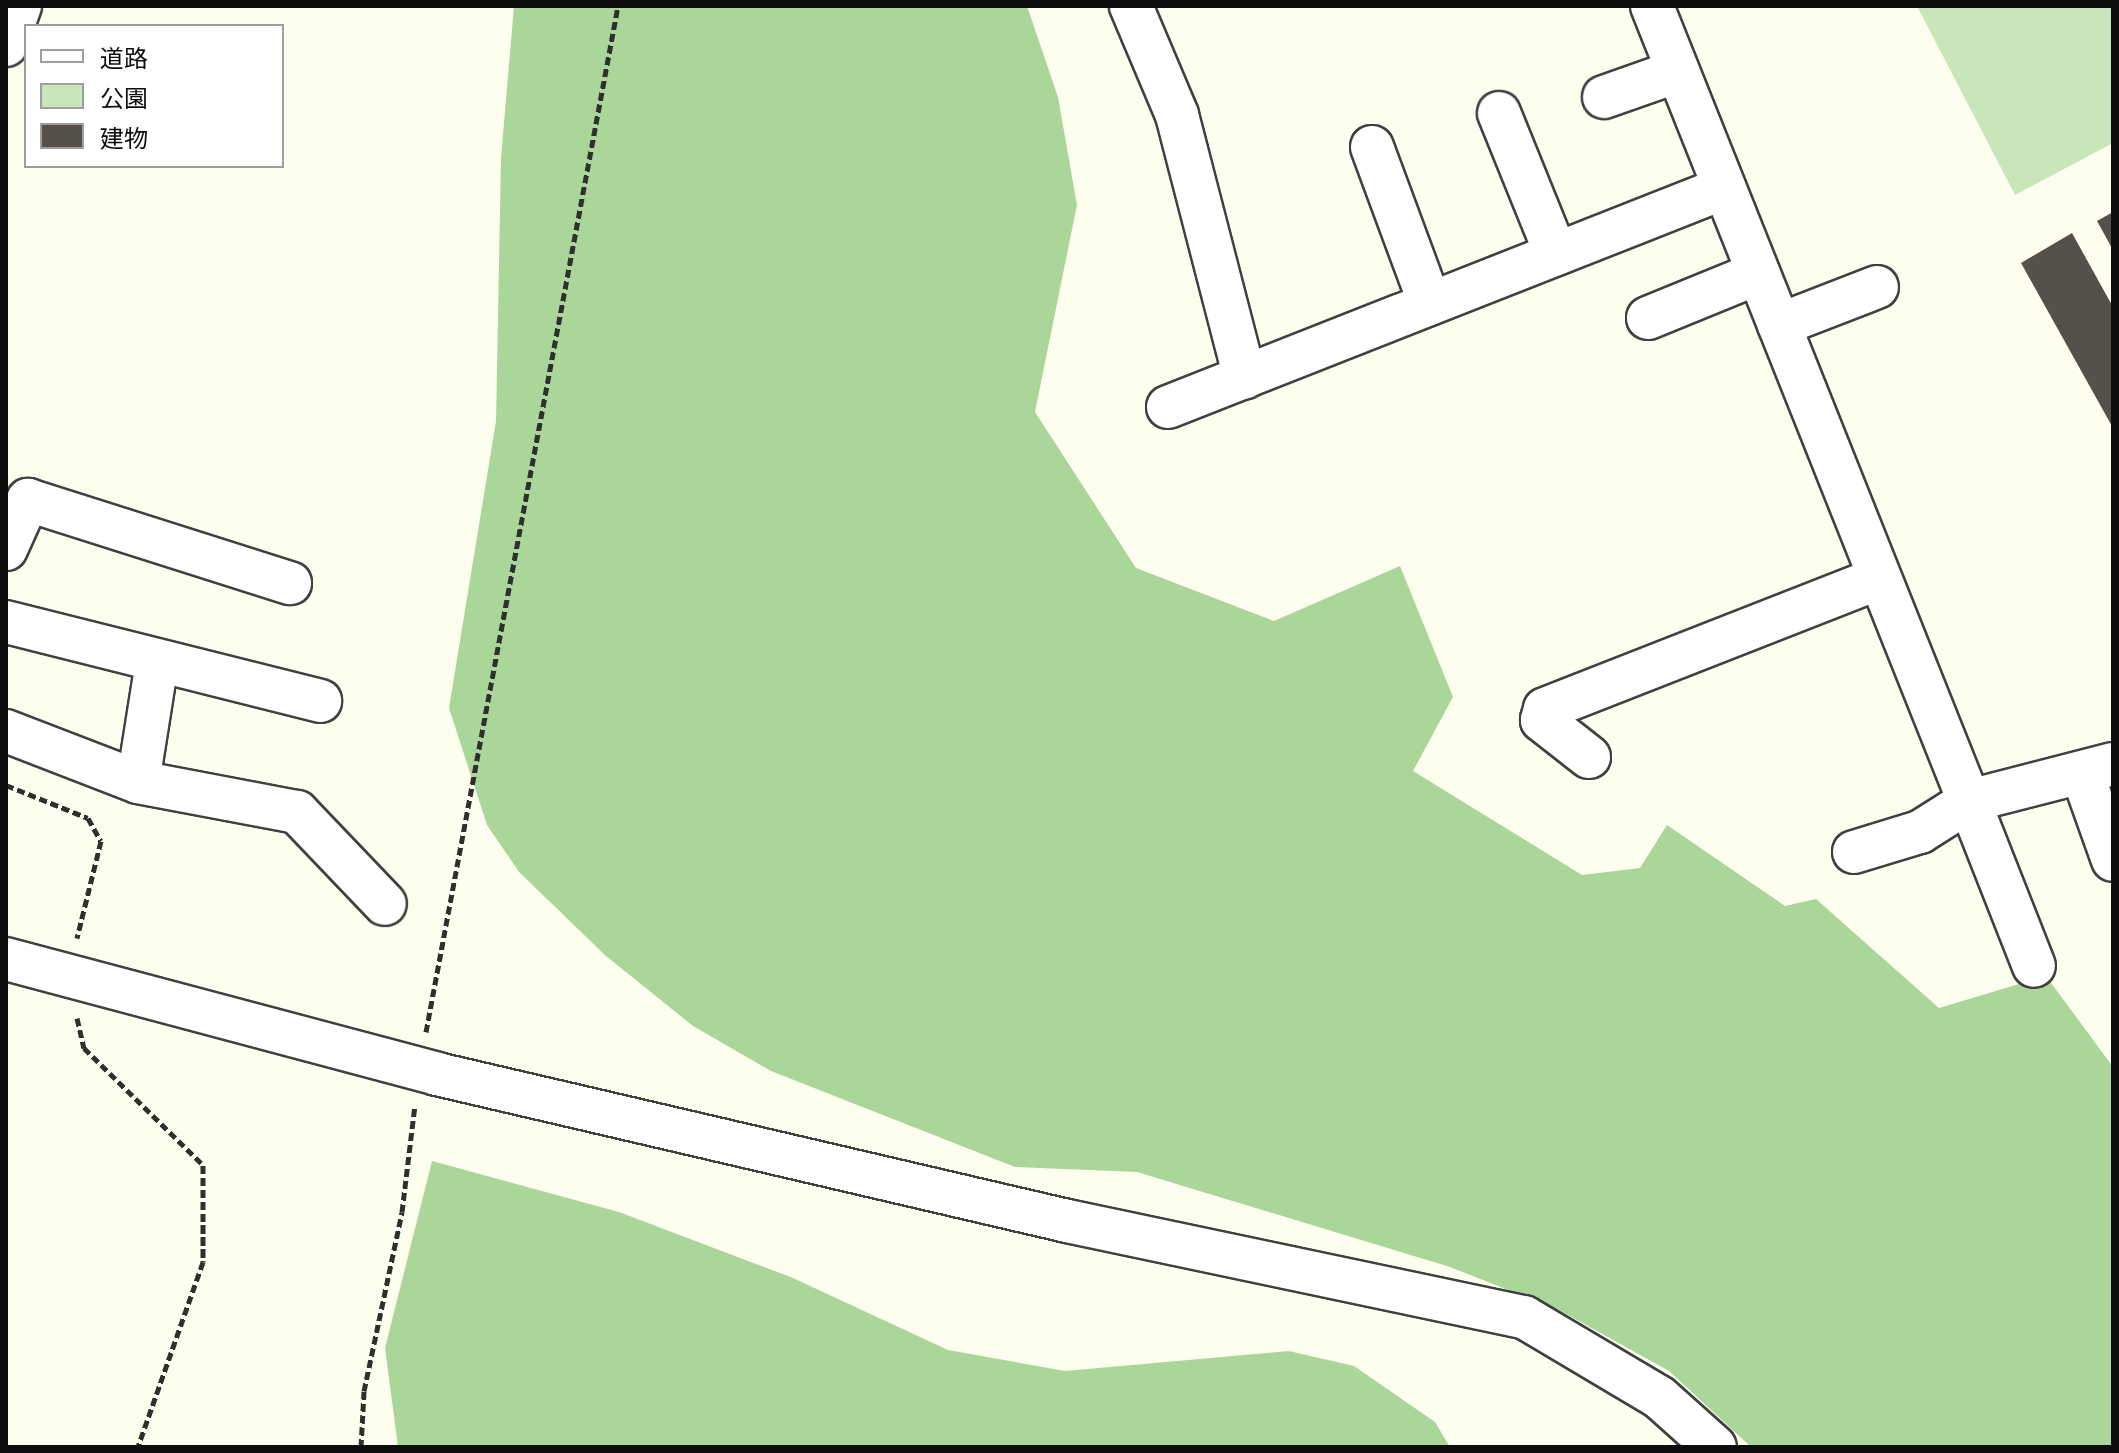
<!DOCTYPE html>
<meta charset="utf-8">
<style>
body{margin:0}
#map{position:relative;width:2119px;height:1453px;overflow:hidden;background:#fefeef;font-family:Georgia,"Noto Sans JP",serif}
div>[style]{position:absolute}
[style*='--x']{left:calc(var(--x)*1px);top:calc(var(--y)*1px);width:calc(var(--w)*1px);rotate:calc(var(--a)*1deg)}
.green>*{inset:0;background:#c9e6ba}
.forest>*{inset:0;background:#abd69a}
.building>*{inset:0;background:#55504a}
.path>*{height:5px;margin-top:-2.5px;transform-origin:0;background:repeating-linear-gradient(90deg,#2f2f2f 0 8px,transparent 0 12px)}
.roads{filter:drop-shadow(2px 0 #404040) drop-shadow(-2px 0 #404040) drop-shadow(0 2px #404040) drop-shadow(0 -2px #404040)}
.minor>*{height:42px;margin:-21px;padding:0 21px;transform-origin:21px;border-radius:21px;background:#fff}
span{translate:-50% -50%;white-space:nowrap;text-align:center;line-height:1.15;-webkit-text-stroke:8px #fff;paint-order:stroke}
.frame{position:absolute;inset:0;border:8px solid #0d0d0d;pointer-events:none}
.legend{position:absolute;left:24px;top:24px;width:260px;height:144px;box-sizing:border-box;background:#fff;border:2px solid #9e9e9e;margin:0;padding:10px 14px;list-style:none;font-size:24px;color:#0d0d0d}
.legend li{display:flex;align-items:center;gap:16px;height:40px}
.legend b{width:40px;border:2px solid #9e9e9e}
</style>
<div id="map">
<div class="green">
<div style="clip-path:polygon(1917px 6px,2113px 6px,2113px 143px,2015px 195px)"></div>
</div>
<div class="forest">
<div style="clip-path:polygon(514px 6px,1027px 6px,1058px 97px,1077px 205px,1035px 412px,1136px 568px,1274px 621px,1400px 566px,1453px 697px,1413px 771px,1582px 875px,1640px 868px,1667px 825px,1785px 906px,1816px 899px,1939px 1008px,2046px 976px,2113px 1067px,2113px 1447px,1751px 1447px,1669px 1371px,1559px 1310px,1450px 1267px,1137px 1172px,1015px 1167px,771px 1071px,693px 1026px,606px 956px,519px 872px,487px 825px,449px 708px,496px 421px,501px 158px)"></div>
<div style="clip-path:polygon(432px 1161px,619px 1212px,793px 1278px,948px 1350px,1065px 1371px,1289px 1351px,1354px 1366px,1435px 1422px,1450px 1447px,398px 1447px,385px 1348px)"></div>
</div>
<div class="building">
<div style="clip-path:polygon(2113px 212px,2113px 250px,2097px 221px)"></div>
<div style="clip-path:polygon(2072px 233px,2113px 307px,2113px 428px,2021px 263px)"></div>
</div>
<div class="path">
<div style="--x:6;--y:785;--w:88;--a:21.9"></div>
<div style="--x:88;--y:818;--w:26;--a:61"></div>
<div style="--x:101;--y:841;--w:100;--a:103.9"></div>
<div style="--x:77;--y:1018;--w:31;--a:77"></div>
<div style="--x:84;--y:1048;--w:167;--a:44.5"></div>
<div style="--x:203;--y:1165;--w:97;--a:90"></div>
<div style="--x:203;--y:1262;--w:196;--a:109.4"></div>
<div style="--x:426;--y:1032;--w:1044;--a:-79.4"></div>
<div style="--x:361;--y:1447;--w:56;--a:-86.9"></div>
<div style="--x:364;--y:1391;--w:183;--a:-78"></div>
<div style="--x:402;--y:1212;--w:108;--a:-83.1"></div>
</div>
<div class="roads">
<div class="minor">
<div style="--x:1131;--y:6;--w:118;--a:67.1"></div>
<div style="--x:1177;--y:115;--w:271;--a:75.5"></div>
<div style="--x:1652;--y:6;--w:856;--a:68.26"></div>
<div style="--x:1969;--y:801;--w:149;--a:-14.4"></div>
<div style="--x:6;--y:45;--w:41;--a:-70.3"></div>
<div style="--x:1604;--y:97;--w:78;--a:-19.4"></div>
<div style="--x:1499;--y:113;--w:152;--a:68"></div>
<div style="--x:1372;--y:147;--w:167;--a:69.7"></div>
<div style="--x:1648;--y:318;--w:119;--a:-22.2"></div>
<div style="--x:1779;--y:325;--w:105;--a:-21.2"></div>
<div style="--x:1168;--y:407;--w:598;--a:-21.5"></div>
<div style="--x:6;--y:549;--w:54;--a:-65.8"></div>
<div style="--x:28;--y:500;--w:275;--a:17.6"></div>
<div style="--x:6;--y:622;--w:324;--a:14.1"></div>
<div style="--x:157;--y:662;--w:121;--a:99"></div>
<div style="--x:138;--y:782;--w:162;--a:10.7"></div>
<div style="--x:297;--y:812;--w:127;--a:46.3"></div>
<div style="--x:6;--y:731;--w:142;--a:21.1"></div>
<div style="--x:1589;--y:757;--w:60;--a:-141.8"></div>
<div style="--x:1542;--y:720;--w:11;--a:-75"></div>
<div style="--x:1545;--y:709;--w:359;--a:-21.4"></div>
<div style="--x:2082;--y:773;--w:92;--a:70.4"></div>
<div style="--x:1854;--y:852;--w:69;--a:-16.9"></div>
<div style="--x:1920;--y:832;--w:58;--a:-32.3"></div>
<div style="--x:1969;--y:801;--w:177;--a:68.5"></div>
<div style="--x:6;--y:959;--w:446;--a:14.9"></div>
<div style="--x:437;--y:1074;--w:647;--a:13.13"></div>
<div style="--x:1067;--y:1221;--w:467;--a:11.9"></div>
<div style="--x:1524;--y:1317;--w:157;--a:30.7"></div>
<div style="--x:1659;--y:1397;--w:75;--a:41.8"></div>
</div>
</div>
<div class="frame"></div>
<ul class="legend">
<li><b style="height:10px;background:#fff"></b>道路</li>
<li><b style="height:22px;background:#c9e6ba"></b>公園</li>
<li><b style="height:22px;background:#55504a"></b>建物</li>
</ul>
</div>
